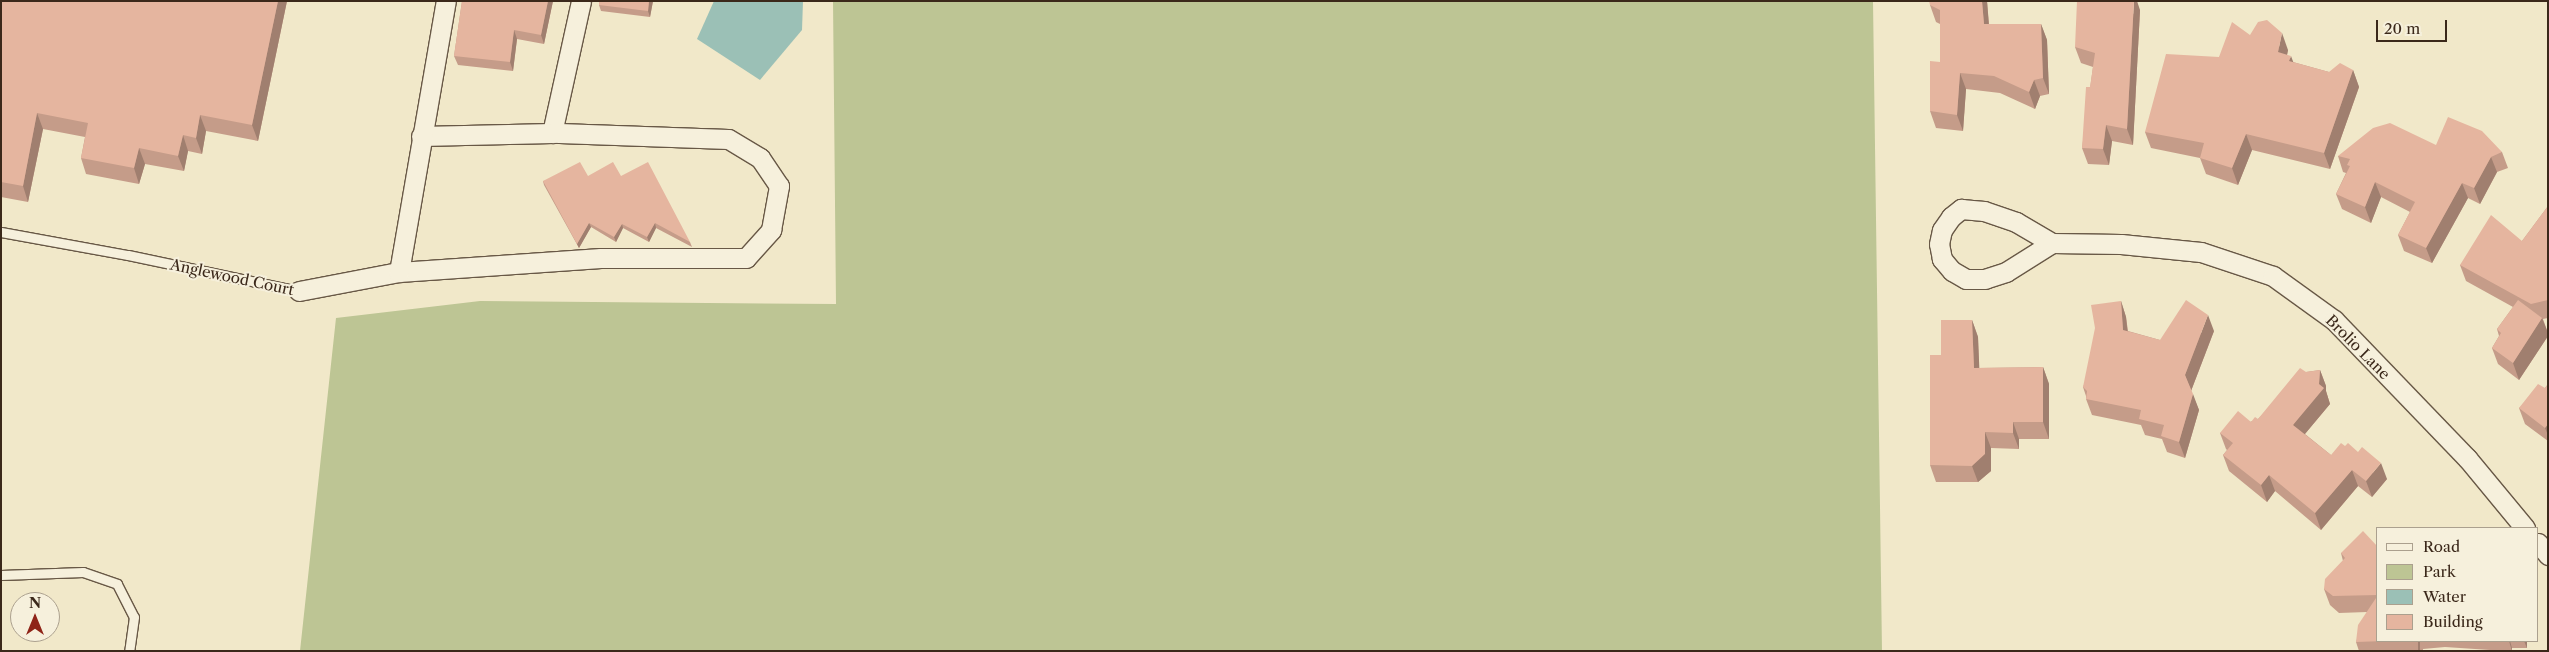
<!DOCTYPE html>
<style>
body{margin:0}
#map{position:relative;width:2549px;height:652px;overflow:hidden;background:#f1e8c9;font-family:"Libre Caslon Text",serif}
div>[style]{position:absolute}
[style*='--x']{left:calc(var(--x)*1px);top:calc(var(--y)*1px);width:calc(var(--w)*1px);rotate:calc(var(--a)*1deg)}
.green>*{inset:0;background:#bdc594}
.water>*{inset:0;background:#9bc0b6}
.roads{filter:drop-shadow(1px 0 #685846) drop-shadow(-1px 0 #685846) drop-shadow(0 1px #685846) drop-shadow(0 -1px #685846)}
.service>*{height:9px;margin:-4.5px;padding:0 4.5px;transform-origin:4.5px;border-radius:4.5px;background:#f6f0dc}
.minor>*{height:19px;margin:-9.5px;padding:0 9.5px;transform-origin:9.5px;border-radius:9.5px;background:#f6f0dc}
.wall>*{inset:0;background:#c59c89}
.shaded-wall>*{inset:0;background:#a07f6f;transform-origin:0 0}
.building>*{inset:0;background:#e5b59f}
span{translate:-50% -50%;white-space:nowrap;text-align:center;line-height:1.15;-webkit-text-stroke:4px #f6f0dc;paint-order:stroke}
.street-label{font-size:15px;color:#3b281a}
.frame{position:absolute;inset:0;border:2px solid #3b281a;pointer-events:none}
.legend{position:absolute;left:2376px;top:527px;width:162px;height:115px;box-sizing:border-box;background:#f6f0dc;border:1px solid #aba08e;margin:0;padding:6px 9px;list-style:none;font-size:15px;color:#3b281a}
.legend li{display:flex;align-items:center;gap:10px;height:25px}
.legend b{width:25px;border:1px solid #aba08e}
.north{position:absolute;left:10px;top:592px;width:50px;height:50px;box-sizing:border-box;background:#f6f0dc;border:1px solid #aba08e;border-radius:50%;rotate:0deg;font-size:14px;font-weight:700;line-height:20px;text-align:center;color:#3b281a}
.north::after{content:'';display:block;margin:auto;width:18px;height:22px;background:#8f2418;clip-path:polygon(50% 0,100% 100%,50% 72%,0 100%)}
.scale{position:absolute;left:2376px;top:20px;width:71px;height:22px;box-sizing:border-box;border:2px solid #3b281a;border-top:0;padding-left:6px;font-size:15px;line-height:18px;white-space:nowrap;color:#3b281a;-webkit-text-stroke:4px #f6f0dc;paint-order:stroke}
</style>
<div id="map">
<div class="green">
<div style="clip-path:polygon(833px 1px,1873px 1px,1882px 651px,300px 651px,336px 318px,480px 301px,836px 304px)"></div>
</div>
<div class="water">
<div style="clip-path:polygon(714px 1px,803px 1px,802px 30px,760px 80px,697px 39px)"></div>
</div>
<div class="roads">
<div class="service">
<div style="--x:1;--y:232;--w:129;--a:10.3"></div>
<div style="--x:128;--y:255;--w:175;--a:11.9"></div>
<div style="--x:1;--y:575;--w:82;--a:-2.1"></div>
<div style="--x:83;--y:572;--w:36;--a:19"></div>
<div style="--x:117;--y:584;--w:37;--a:63"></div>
<div style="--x:134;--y:617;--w:34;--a:98"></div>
</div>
<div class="minor">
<div style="--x:552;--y:133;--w:135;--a:-77.6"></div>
<div style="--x:2052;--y:243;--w:54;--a:147.8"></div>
<div style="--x:2006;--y:272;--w:22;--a:162"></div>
<div style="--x:1985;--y:279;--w:19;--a:180"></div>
<div style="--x:1966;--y:279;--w:16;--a:-150"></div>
<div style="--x:1952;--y:271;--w:16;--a:-130"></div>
<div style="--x:1942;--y:259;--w:15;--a:-101"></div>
<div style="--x:1939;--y:244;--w:14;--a:-78"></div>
<div style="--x:1942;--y:230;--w:16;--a:-55"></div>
<div style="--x:1951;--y:217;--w:13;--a:-39"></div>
<div style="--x:1961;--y:209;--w:23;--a:5"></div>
<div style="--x:1984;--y:211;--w:34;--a:19"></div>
<div style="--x:2016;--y:222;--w:42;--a:30.3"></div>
<div style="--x:2052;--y:243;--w:69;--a:0.8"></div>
<div style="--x:2121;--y:244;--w:80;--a:5.7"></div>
<div style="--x:2201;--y:252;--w:76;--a:18.4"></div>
<div style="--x:2273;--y:276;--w:75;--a:35.8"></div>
<div style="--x:2334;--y:320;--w:192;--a:46.1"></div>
<div style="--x:2467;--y:458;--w:91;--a:50.4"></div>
<div style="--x:399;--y:272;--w:202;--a:-4"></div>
<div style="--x:601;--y:258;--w:145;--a:0"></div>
<div style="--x:746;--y:258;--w:38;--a:-48"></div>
<div style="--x:771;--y:230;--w:45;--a:-79.7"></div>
<div style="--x:779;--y:186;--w:34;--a:-124"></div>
<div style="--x:760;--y:158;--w:37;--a:-149"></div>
<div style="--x:728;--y:139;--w:176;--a:-178"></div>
<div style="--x:552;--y:133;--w:131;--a:178.7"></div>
<div style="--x:299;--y:291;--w:102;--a:-10.8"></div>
<div style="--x:399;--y:272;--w:275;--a:-80.2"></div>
<div style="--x:2538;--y:543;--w:16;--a:50"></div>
</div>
</div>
<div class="wall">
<div style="clip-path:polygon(1px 1px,287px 1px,258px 141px,206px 131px,202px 154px,188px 151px,184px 171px,145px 164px,139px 184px,86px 174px,81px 158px,85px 137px,43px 129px,28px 202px,1px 197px)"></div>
<div style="clip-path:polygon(462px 1px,553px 1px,544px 44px,517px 39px,513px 71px,458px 65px,454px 56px)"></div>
<div style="clip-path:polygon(599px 1px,653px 1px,650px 17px,601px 11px,599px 5px)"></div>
<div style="clip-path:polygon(1987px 1px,1989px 24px,2041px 24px,2047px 40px,2049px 94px,2040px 96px,2035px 109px,2000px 93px,1966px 89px,1963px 131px,1936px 128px,1930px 111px,1940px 62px,1940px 24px,1936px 22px,1930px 5px)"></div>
<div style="clip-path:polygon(2140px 10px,2133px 145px,2112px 141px,2109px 165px,2088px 164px,2082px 148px,2093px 67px,2081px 63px,2075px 47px)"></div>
<div style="clip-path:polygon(2250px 35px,2288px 50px,2287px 55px,2293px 62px,2329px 72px,2353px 70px,2359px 87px,2330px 169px,2252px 150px,2238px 185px,2206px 174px,2200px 158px,2151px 148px,2145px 132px,2219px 57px)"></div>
<div style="clip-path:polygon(2436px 145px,2502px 152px,2508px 168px,2497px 172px,2480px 204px,2468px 198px,2432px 263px,2404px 251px,2398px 235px,2410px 212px,2381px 197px,2371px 223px,2342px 209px,2336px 194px,2346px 173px,2343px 172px,2338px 156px)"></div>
<div style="clip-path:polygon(588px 176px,621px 176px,690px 242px,692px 247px,656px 228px,649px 242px,623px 228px,616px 242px,591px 227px,579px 248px,544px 185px,543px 181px)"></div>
<div style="clip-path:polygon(2548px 206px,2548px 318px,2543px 319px,2548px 333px,2548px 336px,2519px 380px,2498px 364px,2492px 348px,2499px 336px,2497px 329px,2513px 307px,2466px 281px,2460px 265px,2522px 241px)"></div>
<div style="clip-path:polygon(2121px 301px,2126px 317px,2128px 331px,2160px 340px,2214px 331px,2191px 391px,2199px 410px,2185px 458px,2167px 452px,2162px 439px,2145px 435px,2141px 425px,2092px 415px,2086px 399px,2086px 396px,2083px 387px)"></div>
<div style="clip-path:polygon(1972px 320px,1978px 337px,1979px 368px,2043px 367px,2049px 384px,2049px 439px,2019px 439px,2019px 449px,1991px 448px,1991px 471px,1978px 482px,1936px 482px,1930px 465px,1941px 355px)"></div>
<div style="clip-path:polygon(2320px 370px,2326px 386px,2326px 391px,2330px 404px,2305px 434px,2331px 455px,2387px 479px,2372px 497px,2358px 486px,2321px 530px,2275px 491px,2267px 502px,2229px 471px,2223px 455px,2227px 450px,2226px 449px,2220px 433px,2258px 419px,2306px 372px)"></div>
<div style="clip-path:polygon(2548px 384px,2548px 441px,2525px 424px,2519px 408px,2545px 388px)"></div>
<div style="clip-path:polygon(2378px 547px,2378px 641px,2527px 641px,2527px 648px,2512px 648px,2512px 651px,2505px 651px,2445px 647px,2423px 649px,2423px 651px,2359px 651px,2356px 642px,2367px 612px,2339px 613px,2330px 605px,2324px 589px,2343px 561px,2341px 553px)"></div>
</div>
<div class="shaded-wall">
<div style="clip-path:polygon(278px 1px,287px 1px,258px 141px,252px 125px)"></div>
<div style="clip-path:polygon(548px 1px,553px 1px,544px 44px,541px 35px)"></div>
<div style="clip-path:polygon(649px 1px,653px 1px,650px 17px,648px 11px)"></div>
<div style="clip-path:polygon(1982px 1px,1987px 1px,1990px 40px,1984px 24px)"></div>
<div style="clip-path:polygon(2134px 1px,2137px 1px,2140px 10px,2133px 145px,2127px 129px)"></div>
<div style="clip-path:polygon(2041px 24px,2047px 40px,2049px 94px,2043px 78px)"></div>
<div style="clip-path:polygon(514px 30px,517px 39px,513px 71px,510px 62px)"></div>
<div style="clip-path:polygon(2282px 33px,2288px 50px,2284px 69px,2278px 52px)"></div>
<div style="clip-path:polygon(2291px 56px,2297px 72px,2289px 61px)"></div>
<div style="clip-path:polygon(2353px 70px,2359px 87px,2330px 169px,2324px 153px)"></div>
<div style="clip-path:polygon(1960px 73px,1966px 89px,1963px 131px,1957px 115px)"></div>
<div style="clip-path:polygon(2034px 80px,2040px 96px,2035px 109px,2029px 92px)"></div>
<div style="clip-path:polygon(37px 113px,43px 129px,28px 202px,23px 186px)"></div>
<div style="clip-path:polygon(200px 115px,206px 131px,202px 154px,196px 138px)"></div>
<div style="clip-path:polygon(2106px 125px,2112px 141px,2109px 165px,2103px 149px)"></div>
<div style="clip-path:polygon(2246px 134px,2252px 150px,2238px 185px,2232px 168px)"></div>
<div style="clip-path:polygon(183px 135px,188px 151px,184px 171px,178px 156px)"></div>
<div style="clip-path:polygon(139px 148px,145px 164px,139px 184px,134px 168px)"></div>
<div style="clip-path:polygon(2491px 157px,2497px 172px,2480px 204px,2474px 188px)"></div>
<div style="clip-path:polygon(2375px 182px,2381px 197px,2371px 223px,2365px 207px)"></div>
<div style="clip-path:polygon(2462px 183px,2468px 198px,2432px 263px,2426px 248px)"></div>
<div style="clip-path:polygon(589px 223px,591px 227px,579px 248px,577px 244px)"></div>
<div style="clip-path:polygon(655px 223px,656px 228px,649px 242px,647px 237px)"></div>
<div style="clip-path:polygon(622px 224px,623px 228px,616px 242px,614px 237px)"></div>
<div style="clip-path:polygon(2121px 301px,2126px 317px,2129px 346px,2123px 330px)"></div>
<div style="clip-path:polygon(2208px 315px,2214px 331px,2191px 391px,2185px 375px)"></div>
<div style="clip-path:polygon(2542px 318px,2548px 333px,2548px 336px,2519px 380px,2513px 363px)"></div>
<div style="clip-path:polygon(1972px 320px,1978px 337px,1980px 384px,1974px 368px)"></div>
<div style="clip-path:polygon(2043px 367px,2049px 384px,2049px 439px,2043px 422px)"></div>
<div style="clip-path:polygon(2320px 370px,2326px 386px,2326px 391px,2330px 404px,2299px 441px,2293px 425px,2319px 384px)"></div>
<div style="clip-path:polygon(2193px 394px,2199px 410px,2185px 458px,2179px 442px)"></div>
<div style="clip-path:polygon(2013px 422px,2019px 439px,2019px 449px,2013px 433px)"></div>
<div style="clip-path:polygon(2548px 424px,2548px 435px,2545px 428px)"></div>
<div style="clip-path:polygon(1985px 432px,1991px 448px,1991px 471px,1978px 482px,1972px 466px)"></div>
<div style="clip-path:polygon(2381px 463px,2387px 479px,2372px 497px,2366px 481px)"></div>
<div style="clip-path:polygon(2352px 470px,2358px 486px,2321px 530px,2315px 513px)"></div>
<div style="clip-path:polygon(2269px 475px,2275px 491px,2267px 502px,2261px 485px)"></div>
<div style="left:2418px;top:641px;width:2px;height:10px"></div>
<div style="clip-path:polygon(2509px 641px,2510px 641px,2512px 648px,2512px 651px)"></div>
<div style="clip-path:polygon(2524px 641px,2527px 641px,2527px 648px)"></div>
</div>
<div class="building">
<div style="clip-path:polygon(1px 1px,278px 1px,252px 125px,200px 115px,196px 138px,183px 135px,178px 156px,139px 148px,134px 168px,81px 158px,88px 123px,37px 113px,23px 186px,1px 182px)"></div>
<div style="clip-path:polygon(462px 1px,548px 1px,541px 35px,514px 30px,510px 62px,454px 56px)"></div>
<div style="clip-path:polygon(599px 1px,649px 1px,648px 11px,599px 5px)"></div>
<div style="clip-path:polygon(1929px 1px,1982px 1px,1984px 24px,2041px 24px,2043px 78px,2034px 80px,2029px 92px,1994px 76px,1960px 73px,1957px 115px,1930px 111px,1930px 61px,1940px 62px,1940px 10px,1930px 5px)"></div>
<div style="clip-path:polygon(2077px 1px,2134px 1px,2127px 129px,2106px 125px,2103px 149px,2082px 148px,2086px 87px,2090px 87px,2095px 53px,2075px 47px)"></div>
<div style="clip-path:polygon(2267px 20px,2282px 33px,2278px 52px,2291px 56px,2289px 61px,2329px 72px,2340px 63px,2353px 70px,2324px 153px,2246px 134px,2232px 168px,2200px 158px,2204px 143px,2145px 132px,2166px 54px,2219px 57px,2232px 22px,2250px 35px,2258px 22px)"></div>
<div style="clip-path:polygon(2448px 117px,2482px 131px,2502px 152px,2491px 157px,2474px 188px,2462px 183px,2426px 248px,2398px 235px,2415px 202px,2375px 182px,2365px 207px,2336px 194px,2350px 166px,2347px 165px,2350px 159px,2338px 156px,2373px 128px,2390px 123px,2436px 145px)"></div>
<div style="clip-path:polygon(580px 162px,588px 176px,613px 162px,621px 176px,648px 162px,690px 242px,655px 223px,647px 237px,622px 224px,614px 237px,589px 223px,577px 244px,543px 181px)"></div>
<div style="clip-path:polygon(2548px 206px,2548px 300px,2531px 304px,2460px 265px,2491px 215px,2522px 241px)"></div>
<div style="clip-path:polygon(2186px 300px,2208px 315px,2185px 375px,2193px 394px,2179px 442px,2161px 436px,2164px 425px,2139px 419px,2141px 410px,2086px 399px,2087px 391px,2083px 387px,2095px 328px,2091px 305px,2121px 301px,2123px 330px,2160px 340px)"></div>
<div style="clip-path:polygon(2518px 300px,2542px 318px,2513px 363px,2492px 348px,2501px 333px,2497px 329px)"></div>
<div style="clip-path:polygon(1941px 320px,1972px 320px,1974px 368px,2043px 367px,2043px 422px,2013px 422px,2013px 433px,1985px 432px,1985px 454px,1972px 466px,1930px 465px,1930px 355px,1941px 355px)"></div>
<div style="clip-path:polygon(2300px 368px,2306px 372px,2320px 370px,2319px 384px,2324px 388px,2293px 425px,2331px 455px,2341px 443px,2345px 446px,2348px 443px,2358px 452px,2362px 447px,2381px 463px,2366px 481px,2352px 470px,2315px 513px,2269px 475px,2261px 485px,2223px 455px,2233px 443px,2220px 433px,2238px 411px,2251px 422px,2255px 417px,2258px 419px)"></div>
<div style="clip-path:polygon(2538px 384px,2545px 388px,2548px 384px,2548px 424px,2545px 428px,2519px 408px)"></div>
<div style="clip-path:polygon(2363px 531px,2378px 547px,2378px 595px,2333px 596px,2324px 589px,2325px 579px,2345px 558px,2341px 553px)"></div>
<div style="clip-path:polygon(2378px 595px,2378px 641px,2384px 641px,2356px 642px,2358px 625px)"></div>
</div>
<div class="street-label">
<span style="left:232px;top:277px;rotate:12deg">Anglewood Court</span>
<span style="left:2358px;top:347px;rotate:45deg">Brolio Lane</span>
</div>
<div class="frame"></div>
<ul class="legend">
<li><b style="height:6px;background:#f6f0dc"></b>Road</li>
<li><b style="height:14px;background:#bdc594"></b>Park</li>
<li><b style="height:14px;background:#9bc0b6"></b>Water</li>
<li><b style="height:14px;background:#e5b59f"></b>Building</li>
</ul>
<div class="north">N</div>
<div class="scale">20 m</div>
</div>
